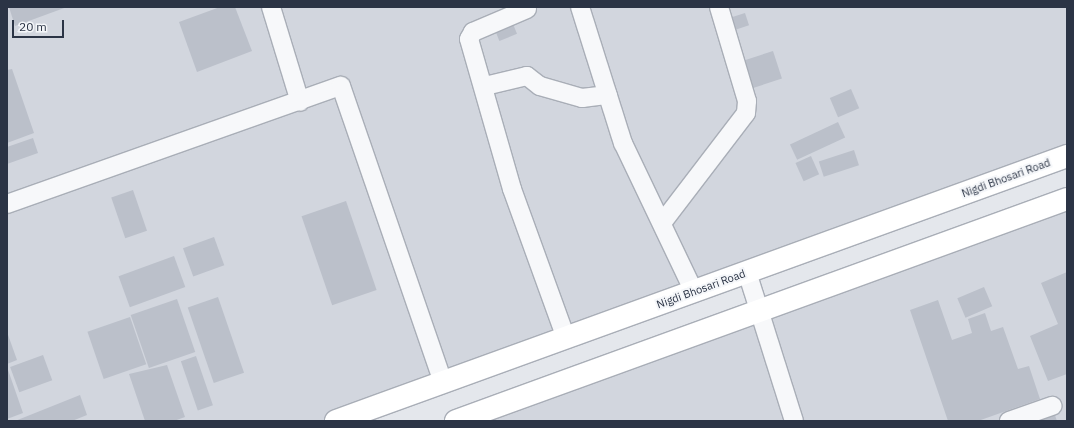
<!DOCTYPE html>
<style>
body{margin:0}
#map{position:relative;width:1074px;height:428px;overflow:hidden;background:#e4e7ec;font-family:"IBM Plex Sans",sans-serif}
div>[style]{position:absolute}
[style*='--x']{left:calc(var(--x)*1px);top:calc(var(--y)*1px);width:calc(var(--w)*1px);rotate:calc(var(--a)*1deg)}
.built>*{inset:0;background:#d2d6de}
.building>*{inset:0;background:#bbc0ca;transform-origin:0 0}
.roads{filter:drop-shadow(1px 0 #a9aeb7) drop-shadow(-1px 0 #a9aeb7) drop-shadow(0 1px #a9aeb7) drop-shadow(0 -1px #a9aeb7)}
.minor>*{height:18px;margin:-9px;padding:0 9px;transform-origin:9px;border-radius:9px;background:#f7f8fa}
.major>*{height:22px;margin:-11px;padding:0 11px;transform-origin:11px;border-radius:11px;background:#fff}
span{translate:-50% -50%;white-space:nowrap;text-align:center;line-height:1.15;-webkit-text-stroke:4px #f4f6f9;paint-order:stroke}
.street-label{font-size:11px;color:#2b3445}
.frame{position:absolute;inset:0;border:8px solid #2b3445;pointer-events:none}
.scale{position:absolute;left:12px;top:20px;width:52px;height:18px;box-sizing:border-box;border:2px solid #2b3445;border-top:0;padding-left:5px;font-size:12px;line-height:14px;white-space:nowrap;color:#2b3445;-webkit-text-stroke:3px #f4f6f9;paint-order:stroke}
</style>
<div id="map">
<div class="built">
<div style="clip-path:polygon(7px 7px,1067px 7px,1067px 147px,321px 421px,7px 421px)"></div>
<div style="clip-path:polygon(1067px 206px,1067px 421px,476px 421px)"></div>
</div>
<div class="building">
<div style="clip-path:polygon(9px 7px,67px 7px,15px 26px)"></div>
<div style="clip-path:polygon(220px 7px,235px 7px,252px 51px,197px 72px,179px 22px)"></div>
<div style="left:745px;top:13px;width:13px;height:19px;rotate:72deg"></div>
<div style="left:511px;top:19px;width:16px;height:19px;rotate:68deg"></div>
<div style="left:773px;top:51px;width:29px;height:37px;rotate:72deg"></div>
<div style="clip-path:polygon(12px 69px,34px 133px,7px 143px,7px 70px)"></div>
<div style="left:851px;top:89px;width:21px;height:23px;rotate:67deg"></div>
<div style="left:838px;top:122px;width:17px;height:53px;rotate:65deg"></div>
<div style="clip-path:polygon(33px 138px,38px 153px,7px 164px,7px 147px)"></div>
<div style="left:854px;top:150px;width:16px;height:37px;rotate:72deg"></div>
<div style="left:811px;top:156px;width:20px;height:17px;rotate:66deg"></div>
<div style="left:133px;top:190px;width:43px;height:23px;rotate:71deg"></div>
<div style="left:346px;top:201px;width:94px;height:47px;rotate:71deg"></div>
<div style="left:214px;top:237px;width:30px;height:33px;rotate:70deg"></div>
<div style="left:174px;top:256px;width:33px;height:59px;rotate:70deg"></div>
<div style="clip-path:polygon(1067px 272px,1067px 374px,1048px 381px,1030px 336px,1058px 324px,1041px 283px)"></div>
<div style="left:984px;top:287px;width:21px;height:29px;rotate:67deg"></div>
<div style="left:218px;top:297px;width:80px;height:32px;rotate:71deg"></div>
<div style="left:177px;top:299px;width:56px;height:49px;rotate:71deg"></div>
<div style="clip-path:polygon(938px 300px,952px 340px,972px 333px,968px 319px,985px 313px,991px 331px,1003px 327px,1018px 369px,1029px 366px,1040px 399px,978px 421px,948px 421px,910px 310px)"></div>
<div style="left:130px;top:317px;width:50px;height:45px;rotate:71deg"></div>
<div style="clip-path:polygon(7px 332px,17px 360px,7px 364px)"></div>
<div style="left:43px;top:355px;width:27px;height:35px;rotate:70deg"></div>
<div style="left:196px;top:356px;width:52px;height:16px;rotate:71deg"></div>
<div style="clip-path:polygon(167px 365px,185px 417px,174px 421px,145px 421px,129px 374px)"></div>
<div style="clip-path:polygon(7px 367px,23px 413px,7px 419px)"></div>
<div style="clip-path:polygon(80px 395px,87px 415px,72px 421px,15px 421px)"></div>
<div style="clip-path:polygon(1052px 407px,1057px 421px,1012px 421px)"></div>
</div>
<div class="roads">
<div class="minor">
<div style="--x:271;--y:7;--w:99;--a:73"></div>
<div style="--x:580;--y:7;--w:143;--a:72.5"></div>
<div style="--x:623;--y:143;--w:165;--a:64.5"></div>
<div style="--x:527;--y:9;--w:59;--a:156.9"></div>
<div style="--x:473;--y:32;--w:8;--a:120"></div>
<div style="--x:469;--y:39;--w:156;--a:74"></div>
<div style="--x:512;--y:189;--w:158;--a:70.1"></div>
<div style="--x:485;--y:86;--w:43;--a:-13.4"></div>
<div style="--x:527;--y:76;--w:16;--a:38"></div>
<div style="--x:540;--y:86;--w:44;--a:15.9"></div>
<div style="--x:582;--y:98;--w:26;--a:-7"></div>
<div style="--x:7;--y:204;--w:354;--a:-19.5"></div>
<div style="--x:341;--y:86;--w:313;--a:71"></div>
<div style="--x:662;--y:223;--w:138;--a:-52.6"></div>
<div style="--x:746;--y:113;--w:12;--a:-85"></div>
<div style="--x:747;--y:101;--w:98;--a:-106.6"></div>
<div style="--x:747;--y:272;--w:156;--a:72.5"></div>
<div style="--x:1009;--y:421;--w:46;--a:-19.2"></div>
</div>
<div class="major">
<div style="--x:336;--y:421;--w:778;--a:-19.93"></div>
<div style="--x:456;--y:421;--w:650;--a:-19.97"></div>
</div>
</div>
<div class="street-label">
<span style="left:1006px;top:178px;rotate:-20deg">Nigdi Bhosari Road</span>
<span style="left:701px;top:289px;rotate:-20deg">Nigdi Bhosari Road</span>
</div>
<div class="frame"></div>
<div class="scale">20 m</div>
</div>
